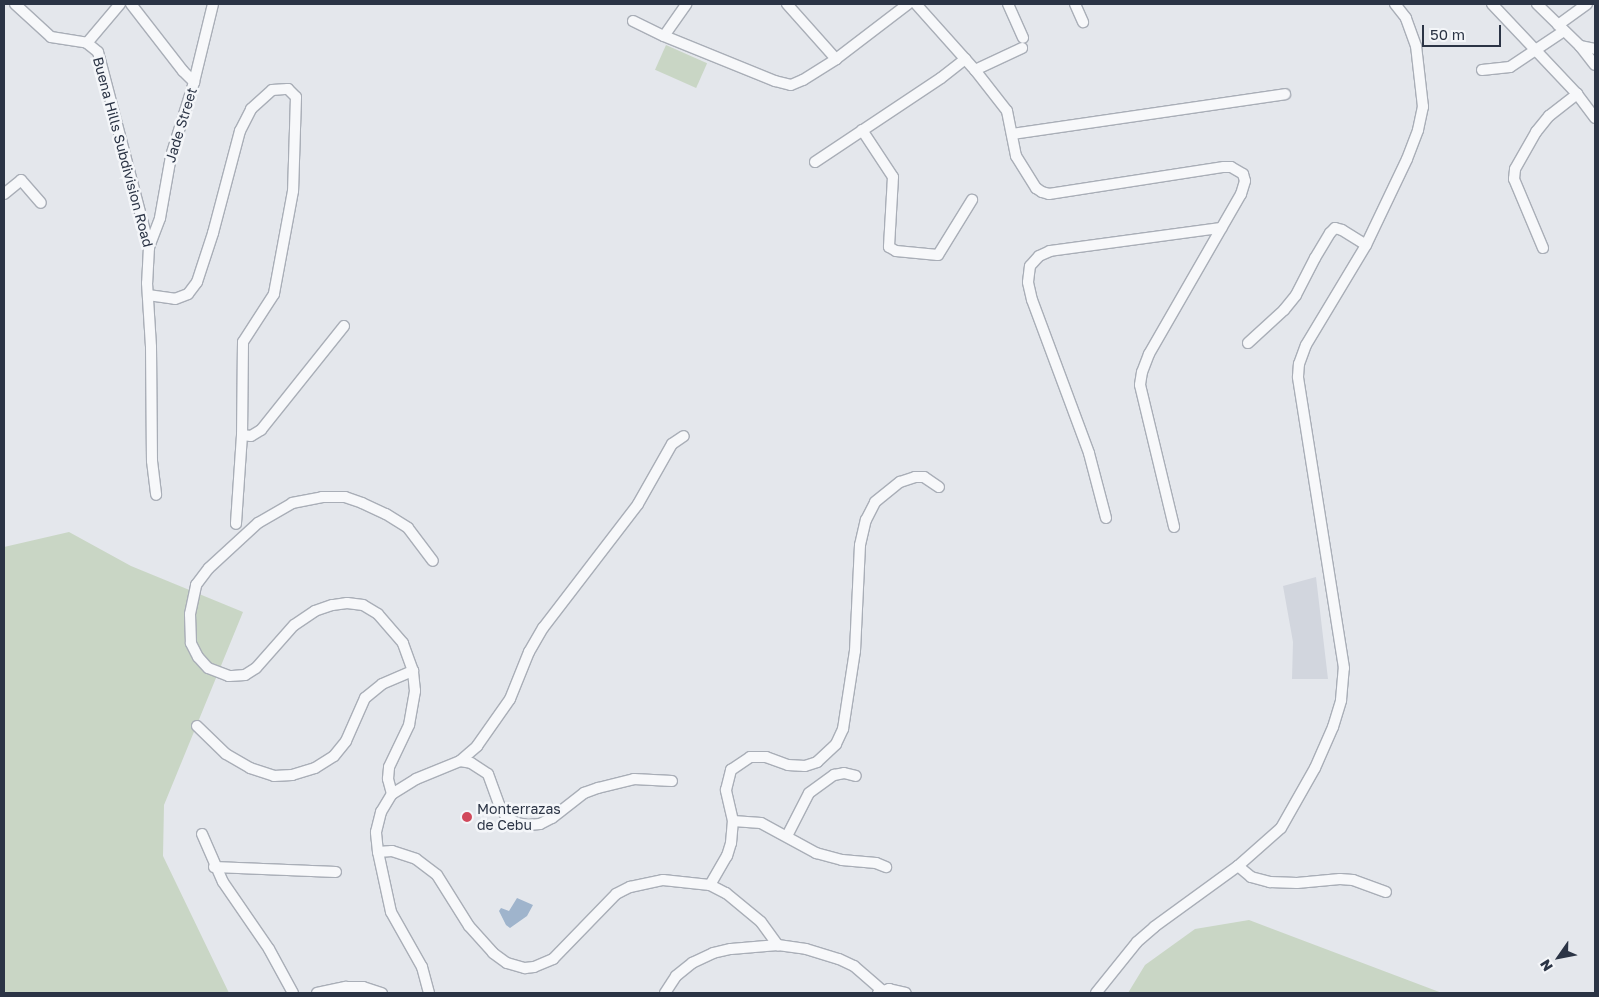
<!DOCTYPE html>
<style>
body{margin:0}
#map{position:relative;width:1599px;height:997px;overflow:hidden;background:#e4e7ec;font-family:"Golos Text",sans-serif}
div>[style]{position:absolute}
[style*='--x']{left:calc(var(--x)*1px);top:calc(var(--y)*1px);width:calc(var(--w)*1px);rotate:calc(var(--a)*1deg)}
.built>*{inset:0;background:#d2d6de}
.green>*{inset:0;background:#c9d6c5;transform-origin:0 0}
.water>*{inset:0;background:#9fb4cc}
.roads{filter:drop-shadow(1px 0 #a9aeb7) drop-shadow(-1px 0 #a9aeb7) drop-shadow(0 1px #a9aeb7) drop-shadow(0 -1px #a9aeb7)}
.minor>*{height:10px;margin:-5px;padding:0 5px;transform-origin:5px;border-radius:5px;background:#f7f8fa}
.dots>*{width:14px;height:14px;translate:-50% -50%;box-sizing:border-box;border:2px solid #f4f6f9;border-radius:50%}
span{translate:-50% -50%;white-space:nowrap;text-align:center;line-height:1.15;-webkit-text-stroke:5px #f4f6f9;paint-order:stroke}
.street-label{font-size:14px;color:#2b3445}
.poi-label{font-size:14px;color:#2b3445}
.left{translate:0 -50%;text-align:left}
.frame{position:absolute;inset:0;border:5px solid #2b3445;pointer-events:none}
.north{position:absolute;left:1534px;top:932px;width:50px;height:50px;-webkit-text-stroke:4px #f4f6f9;paint-order:stroke;rotate:237deg;font-size:14px;font-weight:700;line-height:20px;text-align:center;color:#2b3445}
.north::after{content:'';display:block;margin:auto;width:18px;height:22px;background:#2b3445;clip-path:polygon(50% 0,100% 100%,50% 72%,0 100%)}
.scale{position:absolute;left:1422px;top:25px;width:79px;height:22px;box-sizing:border-box;border:2px solid #2b3445;border-top:0;padding-left:6px;font-size:15px;line-height:18px;white-space:nowrap;color:#2b3445;-webkit-text-stroke:4px #f4f6f9;paint-order:stroke}
</style>
<div id="map">
<div class="built">
<div style="clip-path:polygon(1316px 577px,1328px 679px,1292px 679px,1293px 642px,1283px 586px)"></div>
</div>
<div class="green">
<div style="left:666px;top:45px;width:45px;height:27px;rotate:24deg"></div>
<div style="clip-path:polygon(69px 532px,131px 566px,243px 612px,164px 805px,163px 856px,229px 993px,4px 993px,4px 547px)"></div>
<div style="clip-path:polygon(1249px 920px,1442px 993px,1443px 993px,1128px 993px,1145px 965px,1195px 929px)"></div>
</div>
<div class="water">
<div style="clip-path:polygon(517px 898px,533px 905px,527px 916px,510px 928px,506px 925px,499px 911px,501px 908px,509px 911px)"></div>
</div>
<div class="roads">
<div class="minor">
<div style="--x:15;--y:4;--w:49;--a:42.5"></div>
<div style="--x:51;--y:37;--w:36;--a:9"></div>
<div style="--x:131;--y:4;--w:85;--a:52.2"></div>
<div style="--x:183;--y:71;--w:16;--a:45"></div>
<div style="--x:787;--y:4;--w:74;--a:48.3"></div>
<div style="--x:916;--y:4;--w:89;--a:48.2"></div>
<div style="--x:975;--y:70;--w:52;--a:52"></div>
<div style="--x:1007;--y:111;--w:46;--a:78.7"></div>
<div style="--x:1016;--y:156;--w:38;--a:58"></div>
<div style="--x:1036;--y:188;--w:7;--a:34"></div>
<div style="--x:1042;--y:192;--w:7;--a:16"></div>
<div style="--x:1049;--y:194;--w:177;--a:-8.8"></div>
<div style="--x:1224;--y:167;--w:7;--a:0"></div>
<div style="--x:1231;--y:167;--w:14;--a:30"></div>
<div style="--x:1243;--y:174;--w:7;--a:74"></div>
<div style="--x:1245;--y:181;--w:14;--a:107"></div>
<div style="--x:1241;--y:194;--w:185;--a:119.9"></div>
<div style="--x:1149;--y:354;--w:19;--a:111"></div>
<div style="--x:1142;--y:372;--w:13;--a:99"></div>
<div style="--x:1140;--y:385;--w:146;--a:76.5"></div>
<div style="--x:1008;--y:4;--w:37;--a:66"></div>
<div style="--x:1075;--y:4;--w:20;--a:66"></div>
<div style="--x:1492;--y:4;--w:124;--a:46.6"></div>
<div style="--x:1577;--y:94;--w:30;--a:53"></div>
<div style="--x:1537;--y:4;--w:60;--a:44.3"></div>
<div style="--x:1580;--y:46;--w:24;--a:52"></div>
<div style="--x:633;--y:21;--w:34;--a:26"></div>
<div style="--x:664;--y:36;--w:120;--a:22.1"></div>
<div style="--x:775;--y:81;--w:16;--a:14"></div>
<div style="--x:791;--y:85;--w:13;--a:-23"></div>
<div style="--x:803;--y:80;--w:39;--a:-32"></div>
<div style="--x:836;--y:59;--w:91;--a:-37.4"></div>
<div style="--x:1558;--y:25;--w:36;--a:-36"></div>
<div style="--x:664;--y:36;--w:39;--a:-55"></div>
<div style="--x:87;--y:43;--w:14;--a:39"></div>
<div style="--x:98;--y:52;--w:202;--a:75.3"></div>
<div style="--x:149;--y:247;--w:36;--a:93"></div>
<div style="--x:147;--y:283;--w:64;--a:86.4"></div>
<div style="--x:151;--y:347;--w:114;--a:89.5"></div>
<div style="--x:152;--y:461;--w:34;--a:83"></div>
<div style="--x:87;--y:43;--w:51;--a:-49.8"></div>
<div style="--x:1580;--y:46;--w:15;--a:11"></div>
<div style="--x:975;--y:70;--w:52;--a:-25.1"></div>
<div style="--x:1482;--y:70;--w:28;--a:-6"></div>
<div style="--x:1510;--y:67;--w:65;--a:-33.7"></div>
<div style="--x:862;--y:130;--w:56;--a:56.6"></div>
<div style="--x:893;--y:177;--w:70;--a:93.3"></div>
<div style="--x:889;--y:247;--w:8;--a:30"></div>
<div style="--x:896;--y:251;--w:42;--a:5.4"></div>
<div style="--x:938;--y:255;--w:65;--a:-58.3"></div>
<div style="--x:1012;--y:134;--w:276;--a:-8.3"></div>
<div style="--x:815;--y:162;--w:151;--a:-33.7"></div>
<div style="--x:941;--y:78;--w:31;--a:-38"></div>
<div style="--x:4;--y:194;--w:22;--a:-39"></div>
<div style="--x:21;--y:180;--w:30;--a:49"></div>
<div style="--x:149;--y:247;--w:31;--a:-69"></div>
<div style="--x:160;--y:218;--w:63;--a:-79.9"></div>
<div style="--x:171;--y:156;--w:77;--a:-72.7"></div>
<div style="--x:194;--y:82;--w:80;--a:-76.3"></div>
<div style="--x:1543;--y:248;--w:75;--a:-112.8"></div>
<div style="--x:1514;--y:179;--w:10;--a:-84"></div>
<div style="--x:1515;--y:169;--w:43;--a:-60.4"></div>
<div style="--x:1536;--y:132;--w:21;--a:-51"></div>
<div style="--x:1549;--y:116;--w:36;--a:-38"></div>
<div style="--x:148;--y:295;--w:27;--a:8"></div>
<div style="--x:175;--y:299;--w:14;--a:-21"></div>
<div style="--x:188;--y:294;--w:15;--a:-53"></div>
<div style="--x:197;--y:282;--w:52;--a:-71.9"></div>
<div style="--x:213;--y:233;--w:106;--a:-75.2"></div>
<div style="--x:240;--y:131;--w:25;--a:-63"></div>
<div style="--x:251;--y:109;--w:28;--a:-42"></div>
<div style="--x:272;--y:90;--w:16;--a:-4"></div>
<div style="--x:288;--y:89;--w:11;--a:45"></div>
<div style="--x:296;--y:97;--w:94;--a:91.8"></div>
<div style="--x:293;--y:191;--w:105;--a:100.5"></div>
<div style="--x:274;--y:294;--w:57;--a:122.9"></div>
<div style="--x:243;--y:342;--w:93;--a:90.6"></div>
<div style="--x:242;--y:435;--w:89;--a:93.9"></div>
<div style="--x:1248;--y:343;--w:49;--a:-42.5"></div>
<div style="--x:1284;--y:310;--w:19;--a:-51"></div>
<div style="--x:1296;--y:295;--w:42;--a:-62.8"></div>
<div style="--x:1315;--y:258;--w:29;--a:-59"></div>
<div style="--x:1330;--y:233;--w:7;--a:-45"></div>
<div style="--x:1335;--y:228;--w:7;--a:16"></div>
<div style="--x:1342;--y:230;--w:28;--a:32"></div>
<div style="--x:242;--y:435;--w:9;--a:6"></div>
<div style="--x:251;--y:436;--w:12;--a:-31"></div>
<div style="--x:261;--y:430;--w:133;--a:-51.4"></div>
<div style="--x:1106;--y:518;--w:67;--a:-104.7"></div>
<div style="--x:1089;--y:453;--w:163;--a:-110.4"></div>
<div style="--x:1032;--y:300;--w:18;--a:-103"></div>
<div style="--x:1028;--y:282;--w:16;--a:-83"></div>
<div style="--x:1030;--y:266;--w:13;--a:-48"></div>
<div style="--x:1039;--y:256;--w:12;--a:-24"></div>
<div style="--x:1050;--y:251;--w:173;--a:-7.7"></div>
<div style="--x:197;--y:726;--w:40;--a:44"></div>
<div style="--x:226;--y:754;--w:28;--a:30"></div>
<div style="--x:250;--y:768;--w:25;--a:18"></div>
<div style="--x:274;--y:776;--w:18;--a:-3"></div>
<div style="--x:292;--y:775;--w:24;--a:-17"></div>
<div style="--x:315;--y:768;--w:22;--a:-32"></div>
<div style="--x:334;--y:756;--w:19;--a:-51"></div>
<div style="--x:346;--y:741;--w:47;--a:-66.2"></div>
<div style="--x:365;--y:698;--w:22;--a:-39"></div>
<div style="--x:382;--y:684;--w:34;--a:-23"></div>
<div style="--x:460;--y:761;--w:11;--a:10"></div>
<div style="--x:471;--y:763;--w:20;--a:33"></div>
<div style="--x:488;--y:774;--w:33;--a:70"></div>
<div style="--x:499;--y:805;--w:13;--a:58"></div>
<div style="--x:506;--y:816;--w:12;--a:35"></div>
<div style="--x:516;--y:823;--w:12;--a:9"></div>
<div style="--x:528;--y:825;--w:12;--a:-5"></div>
<div style="--x:540;--y:824;--w:13;--a:-27"></div>
<div style="--x:552;--y:818;--w:41;--a:-38"></div>
<div style="--x:584;--y:793;--w:15;--a:-20"></div>
<div style="--x:598;--y:788;--w:37;--a:-14"></div>
<div style="--x:634;--y:779;--w:38;--a:3"></div>
<div style="--x:392;--y:794;--w:16;--a:-105"></div>
<div style="--x:388;--y:779;--w:12;--a:-85"></div>
<div style="--x:389;--y:767;--w:47;--a:-64.5"></div>
<div style="--x:409;--y:725;--w:35;--a:-80"></div>
<div style="--x:415;--y:691;--w:20;--a:-96"></div>
<div style="--x:413;--y:671;--w:30;--a:-110"></div>
<div style="--x:403;--y:643;--w:38;--a:-131"></div>
<div style="--x:378;--y:614;--w:17;--a:-149"></div>
<div style="--x:363;--y:605;--w:16;--a:-173"></div>
<div style="--x:347;--y:603;--w:15;--a:172"></div>
<div style="--x:332;--y:605;--w:18;--a:161"></div>
<div style="--x:315;--y:611;--w:25;--a:146"></div>
<div style="--x:294;--y:625;--w:57;--a:131.5"></div>
<div style="--x:256;--y:668;--w:13;--a:148"></div>
<div style="--x:245;--y:675;--w:16;--a:176"></div>
<div style="--x:229;--y:676;--w:22;--a:-159"></div>
<div style="--x:208;--y:668;--w:15;--a:-132"></div>
<div style="--x:198;--y:657;--w:16;--a:-117"></div>
<div style="--x:191;--y:643;--w:29;--a:-92"></div>
<div style="--x:190;--y:614;--w:30;--a:-78"></div>
<div style="--x:196;--y:585;--w:21;--a:-53"></div>
<div style="--x:209;--y:568;--w:67;--a:-42.6"></div>
<div style="--x:258;--y:523;--w:39;--a:-30"></div>
<div style="--x:292;--y:503;--w:31;--a:-11"></div>
<div style="--x:322;--y:497;--w:23;--a:0"></div>
<div style="--x:345;--y:497;--w:18;--a:19"></div>
<div style="--x:362;--y:503;--w:26;--a:25"></div>
<div style="--x:386;--y:514;--w:26;--a:32"></div>
<div style="--x:408;--y:528;--w:41;--a:52.9"></div>
<div style="--x:733;--y:821;--w:28;--a:4"></div>
<div style="--x:761;--y:823;--w:63;--a:28.6"></div>
<div style="--x:816;--y:853;--w:27;--a:15"></div>
<div style="--x:842;--y:860;--w:34;--a:5"></div>
<div style="--x:876;--y:863;--w:11;--a:22"></div>
<div style="--x:202;--y:834;--w:52;--a:66.4"></div>
<div style="--x:223;--y:882;--w:81;--a:55.5"></div>
<div style="--x:269;--y:949;--w:50;--a:61.4"></div>
<div style="--x:787;--y:836;--w:48;--a:-62.9"></div>
<div style="--x:809;--y:793;--w:31;--a:-36"></div>
<div style="--x:834;--y:775;--w:10;--a:-11"></div>
<div style="--x:844;--y:773;--w:12;--a:14"></div>
<div style="--x:378;--y:852;--w:14;--a:-4"></div>
<div style="--x:392;--y:851;--w:25;--a:18"></div>
<div style="--x:416;--y:859;--w:26;--a:37"></div>
<div style="--x:437;--y:875;--w:60;--a:57.9"></div>
<div style="--x:469;--y:926;--w:36;--a:48"></div>
<div style="--x:493;--y:953;--w:17;--a:36"></div>
<div style="--x:507;--y:963;--w:19;--a:16"></div>
<div style="--x:525;--y:968;--w:9;--a:-6"></div>
<div style="--x:534;--y:967;--w:21;--a:-23"></div>
<div style="--x:553;--y:959;--w:91;--a:-45.9"></div>
<div style="--x:616;--y:894;--w:16;--a:-27"></div>
<div style="--x:630;--y:887;--w:34;--a:-12"></div>
<div style="--x:663;--y:880;--w:47;--a:6.1"></div>
<div style="--x:710;--y:885;--w:18;--a:27"></div>
<div style="--x:726;--y:893;--w:45;--a:39.6"></div>
<div style="--x:761;--y:922;--w:29;--a:54"></div>
<div style="--x:1238;--y:866;--w:17;--a:40"></div>
<div style="--x:1251;--y:877;--w:20;--a:15"></div>
<div style="--x:1270;--y:882;--w:27;--a:2"></div>
<div style="--x:1297;--y:883;--w:43;--a:-5.3"></div>
<div style="--x:1340;--y:879;--w:13;--a:4"></div>
<div style="--x:1353;--y:880;--w:35;--a:20"></div>
<div style="--x:214;--y:867;--w:122;--a:2.3"></div>
<div style="--x:710;--y:885;--w:34;--a:-60"></div>
<div style="--x:727;--y:856;--w:14;--a:-73"></div>
<div style="--x:731;--y:843;--w:22;--a:-85"></div>
<div style="--x:733;--y:821;--w:32;--a:-103"></div>
<div style="--x:726;--y:790;--w:21;--a:-76"></div>
<div style="--x:731;--y:770;--w:23;--a:-34"></div>
<div style="--x:750;--y:757;--w:16;--a:0"></div>
<div style="--x:766;--y:757;--w:23;--a:20"></div>
<div style="--x:788;--y:765;--w:17;--a:3"></div>
<div style="--x:805;--y:766;--w:13;--a:-18"></div>
<div style="--x:817;--y:762;--w:26;--a:-43"></div>
<div style="--x:836;--y:744;--w:17;--a:-65"></div>
<div style="--x:843;--y:729;--w:79;--a:-81.3"></div>
<div style="--x:855;--y:651;--w:106;--a:-87.3"></div>
<div style="--x:860;--y:545;--w:26;--a:-77"></div>
<div style="--x:866;--y:520;--w:20;--a:-63"></div>
<div style="--x:875;--y:502;--w:32;--a:-39"></div>
<div style="--x:900;--y:482;--w:16;--a:-18"></div>
<div style="--x:915;--y:477;--w:9;--a:0"></div>
<div style="--x:924;--y:477;--w:18;--a:34"></div>
<div style="--x:317;--y:993;--w:30;--a:-12"></div>
<div style="--x:346;--y:987;--w:17;--a:0"></div>
<div style="--x:363;--y:987;--w:20;--a:18"></div>
<div style="--x:429;--y:993;--w:27;--a:-105"></div>
<div style="--x:422;--y:967;--w:63;--a:-119.4"></div>
<div style="--x:391;--y:912;--w:61;--a:-102.2"></div>
<div style="--x:378;--y:852;--w:20;--a:-96"></div>
<div style="--x:376;--y:832;--w:21;--a:-76"></div>
<div style="--x:381;--y:812;--w:21;--a:-59"></div>
<div style="--x:392;--y:794;--w:28;--a:-32"></div>
<div style="--x:416;--y:779;--w:48;--a:-22.2"></div>
<div style="--x:460;--y:761;--w:23;--a:-41"></div>
<div style="--x:477;--y:746;--w:57;--a:-54.9"></div>
<div style="--x:510;--y:699;--w:51;--a:-68"></div>
<div style="--x:529;--y:652;--w:28;--a:-60"></div>
<div style="--x:543;--y:628;--w:156;--a:-52.5"></div>
<div style="--x:638;--y:504;--w:69;--a:-60.5"></div>
<div style="--x:672;--y:444;--w:14;--a:-34"></div>
<div style="--x:665;--y:993;--w:20;--a:-57"></div>
<div style="--x:676;--y:976;--w:21;--a:-39"></div>
<div style="--x:692;--y:963;--w:23;--a:-25"></div>
<div style="--x:713;--y:953;--w:18;--a:-13"></div>
<div style="--x:731;--y:949;--w:47;--a:-4.9"></div>
<div style="--x:778;--y:945;--w:28;--a:8"></div>
<div style="--x:806;--y:949;--w:34;--a:17"></div>
<div style="--x:839;--y:959;--w:17;--a:25"></div>
<div style="--x:854;--y:966;--w:37;--a:41"></div>
<div style="--x:878;--y:993;--w:12;--a:-20"></div>
<div style="--x:889;--y:989;--w:17;--a:13"></div>
<div style="--x:1096;--y:993;--w:65;--a:-51.2"></div>
<div style="--x:1137;--y:942;--w:23;--a:-41"></div>
<div style="--x:1154;--y:927;--w:104;--a:-36"></div>
<div style="--x:1238;--y:866;--w:57;--a:-41.5"></div>
<div style="--x:1281;--y:828;--w:69;--a:-60.5"></div>
<div style="--x:1315;--y:768;--w:45;--a:-66.3"></div>
<div style="--x:1333;--y:727;--w:28;--a:-73"></div>
<div style="--x:1341;--y:700;--w:32;--a:-85"></div>
<div style="--x:1344;--y:668;--w:295;--a:-99"></div>
<div style="--x:1298;--y:377;--w:13;--a:-86"></div>
<div style="--x:1299;--y:364;--w:20;--a:-70"></div>
<div style="--x:1306;--y:345;--w:117;--a:-59"></div>
<div style="--x:1366;--y:245;--w:95;--a:-64.5"></div>
<div style="--x:1407;--y:159;--w:31;--a:-69"></div>
<div style="--x:1418;--y:130;--w:24;--a:-78"></div>
<div style="--x:1423;--y:107;--w:61;--a:-96.5"></div>
<div style="--x:1416;--y:46;--w:30;--a:-110"></div>
<div style="--x:1406;--y:18;--w:18;--a:-128"></div>
</div>
</div>
<div class="dots">
<div style="left:467px;top:817px;background:#d1495b"></div>
</div>
<div class="street-label">
<span style="left:181px;top:125px;rotate:-73deg">Jade Street</span>
<span style="left:123px;top:152px;rotate:75deg">Buena Hills Subdivision Road</span>
</div>
<div class="poi-label">
<span class="left" style="left:477px;top:817px">Monterrazas<br>de Cebu</span>
</div>
<div class="frame"></div>
<div class="north">N</div>
<div class="scale">50 m</div>
</div>
